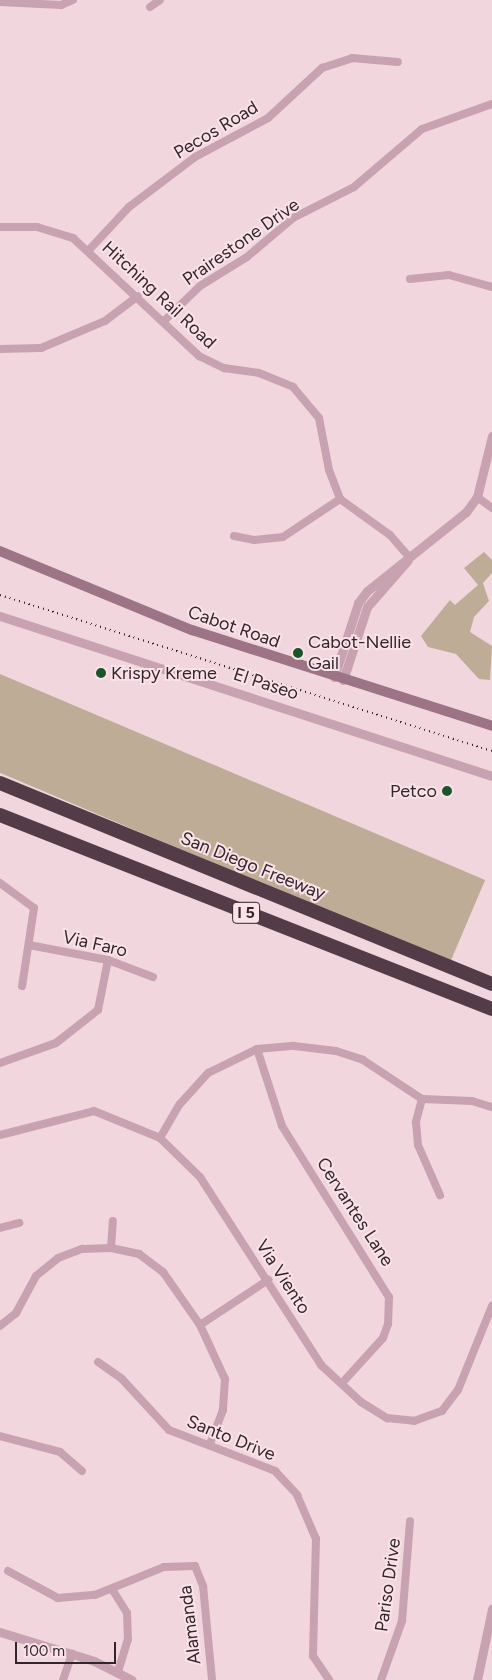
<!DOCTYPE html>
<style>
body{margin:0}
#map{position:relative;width:492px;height:1680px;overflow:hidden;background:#f1d6de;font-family:Figtree,sans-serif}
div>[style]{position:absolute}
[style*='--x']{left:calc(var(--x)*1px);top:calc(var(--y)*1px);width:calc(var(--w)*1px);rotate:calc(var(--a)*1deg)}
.green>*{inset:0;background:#bfac96;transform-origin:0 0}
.minor>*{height:8px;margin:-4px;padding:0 4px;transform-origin:4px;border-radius:4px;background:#c8a2b0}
.tertiary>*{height:9px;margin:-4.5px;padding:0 4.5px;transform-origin:4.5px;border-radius:4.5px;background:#c8a2b0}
.secondary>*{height:10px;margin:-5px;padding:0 5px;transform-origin:5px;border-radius:5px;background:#9c7486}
.motorway>*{height:14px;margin:-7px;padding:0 7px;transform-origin:7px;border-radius:7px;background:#543b48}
.rail>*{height:2px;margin-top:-1px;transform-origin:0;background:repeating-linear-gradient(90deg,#33252c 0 1px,transparent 0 5px)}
.dots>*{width:14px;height:14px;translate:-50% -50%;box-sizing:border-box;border:2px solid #f9e2e8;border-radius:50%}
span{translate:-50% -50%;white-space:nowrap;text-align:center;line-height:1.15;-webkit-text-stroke:4px #f9e2e8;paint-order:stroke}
.shield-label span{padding:1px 4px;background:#f9e2e8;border:1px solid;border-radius:4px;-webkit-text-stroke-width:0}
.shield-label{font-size:16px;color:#33252c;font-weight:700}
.street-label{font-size:18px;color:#33252c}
.poi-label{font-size:18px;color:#33252c}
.left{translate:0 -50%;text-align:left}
.right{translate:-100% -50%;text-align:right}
.scale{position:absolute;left:15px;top:1642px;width:101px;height:22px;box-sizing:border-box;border:2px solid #33252c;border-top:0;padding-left:6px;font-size:15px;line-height:18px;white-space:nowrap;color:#33252c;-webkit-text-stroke:4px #f9e2e8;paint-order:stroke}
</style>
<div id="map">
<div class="green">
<div style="clip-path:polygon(484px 552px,492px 560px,492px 573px,483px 583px,489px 601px,474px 617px,470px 632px,492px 646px,490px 680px,479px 679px,456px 654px,428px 647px,421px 636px,450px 600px,455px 605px,478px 585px,464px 568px)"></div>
<div style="left:0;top:674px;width:527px;height:91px;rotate:23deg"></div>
</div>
<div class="minor">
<div style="--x:0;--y:2;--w:61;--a:2.8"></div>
<div style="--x:61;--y:5;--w:13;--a:-23"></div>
<div style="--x:150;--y:7;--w:12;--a:-35"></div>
<div style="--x:0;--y:227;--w:37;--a:0"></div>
<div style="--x:37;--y:227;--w:38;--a:17"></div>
<div style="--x:73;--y:238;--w:173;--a:43.1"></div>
<div style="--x:199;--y:356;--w:28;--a:26"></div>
<div style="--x:224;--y:368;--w:35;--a:8"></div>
<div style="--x:259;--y:373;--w:37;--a:22"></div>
<div style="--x:293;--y:387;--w:40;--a:50"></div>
<div style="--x:319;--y:418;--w:53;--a:79.1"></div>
<div style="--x:329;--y:470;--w:31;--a:69"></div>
<div style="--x:340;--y:499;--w:62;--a:35.8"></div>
<div style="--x:390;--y:535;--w:30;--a:49"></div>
<div style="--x:89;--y:250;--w:59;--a:-47.1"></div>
<div style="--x:129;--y:207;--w:83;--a:-37.1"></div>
<div style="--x:195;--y:157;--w:83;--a:-28.1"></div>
<div style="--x:268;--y:118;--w:74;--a:-42.8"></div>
<div style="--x:322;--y:68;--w:32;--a:-18"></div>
<div style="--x:352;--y:58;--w:46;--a:5"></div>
<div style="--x:410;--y:279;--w:39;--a:-6"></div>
<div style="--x:449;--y:275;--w:45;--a:15.6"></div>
<div style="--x:164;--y:321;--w:50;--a:-44.2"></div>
<div style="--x:200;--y:286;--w:55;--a:-31.7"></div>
<div style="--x:247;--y:257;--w:60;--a:-40.3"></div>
<div style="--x:293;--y:218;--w:68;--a:-26.9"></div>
<div style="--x:354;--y:187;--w:89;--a:-40.5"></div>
<div style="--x:422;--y:129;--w:74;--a:-19.7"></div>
<div style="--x:0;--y:349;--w:41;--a:-1.4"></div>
<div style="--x:41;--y:348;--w:69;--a:-22.9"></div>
<div style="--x:105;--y:321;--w:41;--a:-37.1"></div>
<div style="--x:477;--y:497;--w:19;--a:36"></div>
<div style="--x:234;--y:536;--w:20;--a:11"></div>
<div style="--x:254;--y:540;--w:29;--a:-6"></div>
<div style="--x:283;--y:537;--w:69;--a:-33.7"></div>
<div style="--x:0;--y:883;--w:42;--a:36.3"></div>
<div style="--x:34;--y:908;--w:79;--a:98.7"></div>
<div style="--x:29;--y:945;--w:80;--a:10.8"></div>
<div style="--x:108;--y:960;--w:48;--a:20.7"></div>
<div style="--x:257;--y:1049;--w:81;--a:72"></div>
<div style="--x:282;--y:1126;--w:202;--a:58"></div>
<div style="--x:389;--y:1297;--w:27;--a:92"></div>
<div style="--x:388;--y:1324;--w:15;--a:110"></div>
<div style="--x:383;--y:1338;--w:61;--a:132.3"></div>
<div style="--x:0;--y:1063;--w:59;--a:-19.7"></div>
<div style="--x:56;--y:1043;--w:53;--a:-38.2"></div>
<div style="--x:98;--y:1010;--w:51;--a:-78.7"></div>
<div style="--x:422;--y:1099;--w:24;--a:105"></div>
<div style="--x:416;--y:1122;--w:23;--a:85"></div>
<div style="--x:418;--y:1145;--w:55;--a:66.3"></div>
<div style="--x:0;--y:1135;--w:97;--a:-14.3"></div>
<div style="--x:94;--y:1111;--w:71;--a:22.2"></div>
<div style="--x:160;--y:1138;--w:56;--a:44.3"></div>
<div style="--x:200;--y:1177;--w:224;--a:57.2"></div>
<div style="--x:321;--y:1365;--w:54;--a:42.8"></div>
<div style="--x:361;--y:1402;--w:31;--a:32"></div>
<div style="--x:387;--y:1418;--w:27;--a:6"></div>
<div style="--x:414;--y:1421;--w:30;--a:-20"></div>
<div style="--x:442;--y:1411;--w:26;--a:-53"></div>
<div style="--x:458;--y:1390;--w:91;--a:-68"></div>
<div style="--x:160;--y:1138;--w:39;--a:-60"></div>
<div style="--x:180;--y:1104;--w:42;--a:-47.9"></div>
<div style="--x:208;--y:1073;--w:55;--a:-26.1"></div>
<div style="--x:257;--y:1049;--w:37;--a:-5"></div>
<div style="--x:294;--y:1046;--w:42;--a:6.8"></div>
<div style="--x:336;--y:1051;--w:28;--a:18"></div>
<div style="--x:363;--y:1060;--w:71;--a:33.5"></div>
<div style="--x:422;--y:1099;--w:50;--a:2.3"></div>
<div style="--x:472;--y:1101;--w:21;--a:17"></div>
<div style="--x:0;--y:1228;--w:20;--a:-15"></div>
<div style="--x:111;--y:1248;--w:27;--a:-86"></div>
<div style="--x:200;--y:1325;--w:82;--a:-33.5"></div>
<div style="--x:0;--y:1326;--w:21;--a:-39"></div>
<div style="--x:16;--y:1313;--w:42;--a:-61.6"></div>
<div style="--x:36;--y:1276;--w:28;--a:-39"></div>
<div style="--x:58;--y:1258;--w:26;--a:-21"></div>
<div style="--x:82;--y:1249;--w:29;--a:-2"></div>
<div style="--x:111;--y:1248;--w:29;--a:12"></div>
<div style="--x:139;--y:1254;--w:30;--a:37"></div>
<div style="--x:163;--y:1272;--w:65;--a:55.1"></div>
<div style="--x:200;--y:1325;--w:60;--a:65.2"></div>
<div style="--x:225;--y:1379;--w:31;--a:94"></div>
<div style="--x:223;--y:1410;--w:36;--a:111"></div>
<div style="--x:98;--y:1362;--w:29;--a:35"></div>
<div style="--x:122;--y:1379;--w:69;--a:47.3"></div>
<div style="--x:169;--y:1430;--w:114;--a:21.1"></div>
<div style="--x:275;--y:1471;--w:33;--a:47"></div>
<div style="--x:297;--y:1495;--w:48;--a:66.6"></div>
<div style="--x:316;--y:1539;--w:117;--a:91.5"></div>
<div style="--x:313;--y:1656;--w:29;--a:56"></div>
<div style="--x:0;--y:1436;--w:62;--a:14.9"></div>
<div style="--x:60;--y:1452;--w:29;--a:41"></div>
<div style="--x:8;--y:1571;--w:57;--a:28.4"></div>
<div style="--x:58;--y:1598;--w:37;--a:-5"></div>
<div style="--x:95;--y:1595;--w:74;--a:-22.1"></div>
<div style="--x:164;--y:1567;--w:31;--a:-2"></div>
<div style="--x:195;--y:1566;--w:22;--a:68"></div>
<div style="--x:203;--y:1586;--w:94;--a:84.5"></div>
<div style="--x:112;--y:1589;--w:28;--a:58"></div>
<div style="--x:127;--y:1613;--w:26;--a:88"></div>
<div style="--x:128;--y:1639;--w:34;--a:107"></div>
<div style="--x:63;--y:1680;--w:28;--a:-71"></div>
<div style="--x:381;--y:1680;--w:63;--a:-70.4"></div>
<div style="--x:402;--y:1621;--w:100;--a:-85.4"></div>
</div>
<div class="tertiary">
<div style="--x:0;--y:616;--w:517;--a:18.01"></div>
<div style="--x:334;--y:677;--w:78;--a:-72"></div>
<div style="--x:358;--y:603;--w:15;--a:-53"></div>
<div style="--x:367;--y:591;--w:127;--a:-38.6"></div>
<div style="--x:466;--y:512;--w:19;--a:-54"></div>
<div style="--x:477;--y:497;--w:63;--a:-76.2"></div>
<div style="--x:343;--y:680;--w:77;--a:-71.8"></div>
<div style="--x:367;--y:607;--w:62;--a:-48.9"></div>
<div style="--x:0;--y:1632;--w:98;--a:17.1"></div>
<div style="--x:94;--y:1661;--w:42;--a:26.6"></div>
<div style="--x:477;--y:1680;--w:73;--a:-78.1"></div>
</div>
<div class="secondary">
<div style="--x:0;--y:551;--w:208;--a:22.4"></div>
<div style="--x:192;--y:630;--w:315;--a:17.7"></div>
</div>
<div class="motorway">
<div style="--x:0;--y:783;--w:531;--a:22.22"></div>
<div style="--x:0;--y:815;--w:529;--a:21.52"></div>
</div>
<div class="rail">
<div style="--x:0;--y:595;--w:516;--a:17.59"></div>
</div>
<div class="dots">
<div style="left:298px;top:653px;background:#1a5429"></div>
<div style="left:101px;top:673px;background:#1a5429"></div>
<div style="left:447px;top:791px;background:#1a5429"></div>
</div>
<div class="shield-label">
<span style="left:246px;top:913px">I 5</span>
</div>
<div class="street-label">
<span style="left:216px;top:130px;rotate:-31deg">Pecos Road</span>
<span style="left:241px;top:242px;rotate:-35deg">Prairestone Drive</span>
<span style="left:159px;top:295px;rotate:43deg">Hitching Rail Road</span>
<span style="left:234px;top:627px;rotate:19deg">Cabot Road</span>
<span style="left:266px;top:684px;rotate:18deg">El Paseo</span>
<span style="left:253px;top:866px;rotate:22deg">San Diego Freeway</span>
<span style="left:95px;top:944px;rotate:13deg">Via Faro</span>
<span style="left:355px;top:1212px;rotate:57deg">Cervantes Lane</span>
<span style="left:283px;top:1277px;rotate:57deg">Via Viento</span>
<span style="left:231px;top:1438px;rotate:22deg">Santo Drive</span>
<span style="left:388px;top:1585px;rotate:-82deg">Pariso Drive</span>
<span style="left:190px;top:1625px;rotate:-97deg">Alamanda</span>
</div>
<div class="poi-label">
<span class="left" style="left:308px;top:653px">Cabot-Nellie<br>Gail</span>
<span class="left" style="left:111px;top:673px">Krispy Kreme</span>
<span class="right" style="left:437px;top:791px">Petco</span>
</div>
<div class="scale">100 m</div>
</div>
